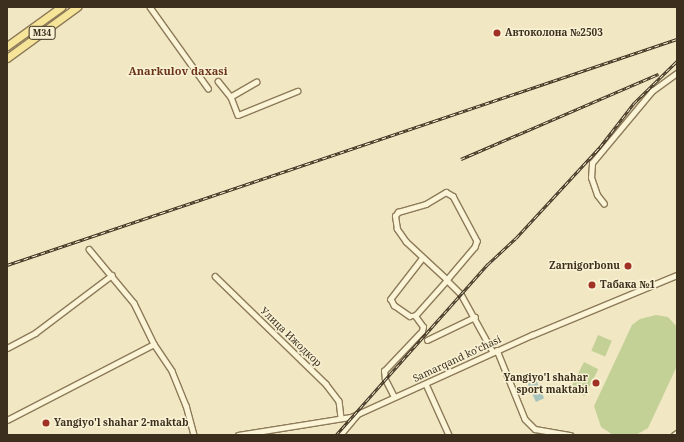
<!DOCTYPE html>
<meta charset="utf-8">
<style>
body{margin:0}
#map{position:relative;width:684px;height:442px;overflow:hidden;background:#f1e8c3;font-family:"Noto Serif",serif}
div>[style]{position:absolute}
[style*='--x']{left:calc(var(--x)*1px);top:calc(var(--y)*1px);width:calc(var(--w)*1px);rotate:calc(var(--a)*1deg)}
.green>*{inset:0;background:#c3d096;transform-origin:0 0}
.water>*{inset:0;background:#a6c3be;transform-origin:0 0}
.roads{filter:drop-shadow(1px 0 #8d7a59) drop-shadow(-1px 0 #8d7a59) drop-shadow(0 1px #8d7a59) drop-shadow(0 -1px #8d7a59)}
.street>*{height:4.5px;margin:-2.25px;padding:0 2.25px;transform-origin:2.25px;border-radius:2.25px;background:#fbf4d7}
.primary>*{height:7px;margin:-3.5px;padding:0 3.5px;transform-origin:3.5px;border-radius:3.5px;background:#f6e499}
.rail>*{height:3px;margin-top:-1.5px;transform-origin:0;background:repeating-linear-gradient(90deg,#f8f1d3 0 4.5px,#3c2f1e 0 9px);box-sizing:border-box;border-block:1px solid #3c2f1e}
.dots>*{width:11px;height:11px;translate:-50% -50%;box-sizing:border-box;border:2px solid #f8f1d3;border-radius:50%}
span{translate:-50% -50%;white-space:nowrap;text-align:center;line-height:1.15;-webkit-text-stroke:3px #f8f1d3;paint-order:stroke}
.shield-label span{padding:1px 3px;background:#f8f1d3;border:1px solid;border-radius:3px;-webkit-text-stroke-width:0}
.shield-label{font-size:9px;color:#3c2f1e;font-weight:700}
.poi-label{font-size:10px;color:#3c2f1e;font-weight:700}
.left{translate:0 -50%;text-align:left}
.right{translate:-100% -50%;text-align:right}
.street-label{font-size:10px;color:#3c2f1e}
.neighbourhood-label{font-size:11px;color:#6b341a;font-weight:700}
.frame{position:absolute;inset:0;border:8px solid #3c2f1e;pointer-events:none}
</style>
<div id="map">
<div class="green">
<div style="clip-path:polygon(656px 315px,668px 317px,677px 327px,677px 366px,648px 428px,636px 435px,613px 435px,601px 427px,594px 406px,632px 325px,640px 319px)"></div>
<div style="left:598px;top:335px;width:15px;height:17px;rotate:23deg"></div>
<div style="left:584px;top:362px;width:16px;height:30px;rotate:27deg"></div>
</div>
<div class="water">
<div style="left:536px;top:380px;width:20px;height:9px;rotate:66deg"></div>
</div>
<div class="roads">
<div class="street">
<div style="--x:150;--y:7;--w:100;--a:54.4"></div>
<div style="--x:218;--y:81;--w:21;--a:51"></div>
<div style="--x:257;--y:82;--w:30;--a:150"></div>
<div style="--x:231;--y:97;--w:19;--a:69"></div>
<div style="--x:238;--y:115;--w:64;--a:-22.1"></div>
<div style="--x:446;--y:192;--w:8;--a:30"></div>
<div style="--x:453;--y:196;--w:51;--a:61.9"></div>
<div style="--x:477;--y:241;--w:6;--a:108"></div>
<div style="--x:475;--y:247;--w:43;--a:130.3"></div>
<div style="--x:447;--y:280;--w:56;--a:-137.2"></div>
<div style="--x:406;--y:242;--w:16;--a:-125"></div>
<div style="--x:397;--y:229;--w:13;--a:-99"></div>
<div style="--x:395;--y:216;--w:5;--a:-53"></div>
<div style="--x:398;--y:212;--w:29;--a:-16"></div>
<div style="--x:426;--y:204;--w:23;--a:-31"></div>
<div style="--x:604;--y:204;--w:11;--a:-128"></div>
<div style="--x:597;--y:195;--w:18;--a:-109"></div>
<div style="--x:591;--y:178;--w:15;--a:-86"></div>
<div style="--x:592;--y:163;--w:94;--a:-50.2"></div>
<div style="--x:652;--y:91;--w:31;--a:-36"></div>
<div style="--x:89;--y:249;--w:70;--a:50.2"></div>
<div style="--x:134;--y:303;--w:46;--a:64"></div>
<div style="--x:154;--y:344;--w:32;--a:56"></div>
<div style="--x:172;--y:371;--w:37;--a:68"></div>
<div style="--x:186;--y:405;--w:31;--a:75"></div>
<div style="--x:422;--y:259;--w:51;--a:127.8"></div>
<div style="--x:391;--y:299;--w:7;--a:63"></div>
<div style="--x:394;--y:305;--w:19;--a:35"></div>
<div style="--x:410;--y:316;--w:5;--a:0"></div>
<div style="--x:415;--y:316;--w:48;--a:-48.4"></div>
<div style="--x:447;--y:280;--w:20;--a:45"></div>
<div style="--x:461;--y:294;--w:66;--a:61.1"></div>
<div style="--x:215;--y:276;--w:155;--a:44.2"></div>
<div style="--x:326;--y:384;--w:21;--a:53"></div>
<div style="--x:339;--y:401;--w:17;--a:83"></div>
<div style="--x:427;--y:340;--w:53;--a:-25.6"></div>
<div style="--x:7;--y:348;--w:32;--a:-28"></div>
<div style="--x:35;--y:333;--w:96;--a:-37"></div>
<div style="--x:497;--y:350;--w:74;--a:67.9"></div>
<div style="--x:525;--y:419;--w:14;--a:45"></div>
<div style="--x:535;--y:429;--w:36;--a:10"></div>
<div style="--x:426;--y:384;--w:56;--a:65.7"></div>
<div style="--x:394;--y:397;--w:20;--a:-117"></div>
<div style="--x:385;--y:379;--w:8;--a:-97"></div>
<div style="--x:384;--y:371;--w:55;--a:-46.5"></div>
<div style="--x:422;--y:331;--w:4;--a:-76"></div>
<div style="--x:423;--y:327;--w:14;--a:-126"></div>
<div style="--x:7;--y:420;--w:165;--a:-27.3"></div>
<div style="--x:238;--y:435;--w:114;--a:-9.1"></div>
<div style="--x:351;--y:417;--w:199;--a:-24.4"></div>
<div style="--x:532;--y:335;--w:157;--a:-22.5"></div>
<div style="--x:340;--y:435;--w:26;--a:-50"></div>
<div style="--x:674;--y:435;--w:4;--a:-34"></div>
</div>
<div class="primary">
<div style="--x:7;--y:46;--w:67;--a:-35.8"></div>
<div style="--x:7;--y:58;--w:87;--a:-36.1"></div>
</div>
</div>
<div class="rail">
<div style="--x:461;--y:159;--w:215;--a:-23.3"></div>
<div style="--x:7;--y:265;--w:707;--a:-18.64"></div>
<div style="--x:336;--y:435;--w:229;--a:-48.4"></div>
<div style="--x:488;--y:264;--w:38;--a:-43"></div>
<div style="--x:516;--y:238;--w:124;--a:-47.3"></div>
<div style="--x:600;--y:147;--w:56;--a:-52.3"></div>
<div style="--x:634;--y:103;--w:60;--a:-44.3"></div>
</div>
<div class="dots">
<div style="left:497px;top:33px;background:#9f3225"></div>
<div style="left:628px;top:266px;background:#9f3225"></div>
<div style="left:592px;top:285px;background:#9f3225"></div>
<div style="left:596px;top:383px;background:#9f3225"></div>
<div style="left:46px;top:423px;background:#9f3225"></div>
</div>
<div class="shield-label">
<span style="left:42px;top:33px">M34</span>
</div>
<div class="poi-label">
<span class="left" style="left:505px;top:33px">Автоколона №2503</span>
<span class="right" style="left:620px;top:266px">Zarnigorbonu</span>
<span class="left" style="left:600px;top:285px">Табака №1</span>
<span class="right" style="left:588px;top:383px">Yangiyo'l shahar<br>sport maktabi</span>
<span class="left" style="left:54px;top:423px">Yangiyo'l shahar 2-maktab</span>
</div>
<div class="street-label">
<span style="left:291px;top:337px;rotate:44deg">Улица Ижодкор</span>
<span style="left:457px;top:359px;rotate:-25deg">Samarqand ko'chasi</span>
</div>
<div class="neighbourhood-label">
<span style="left:178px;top:71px">Anarkulov daxasi</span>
</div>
<div class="frame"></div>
</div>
